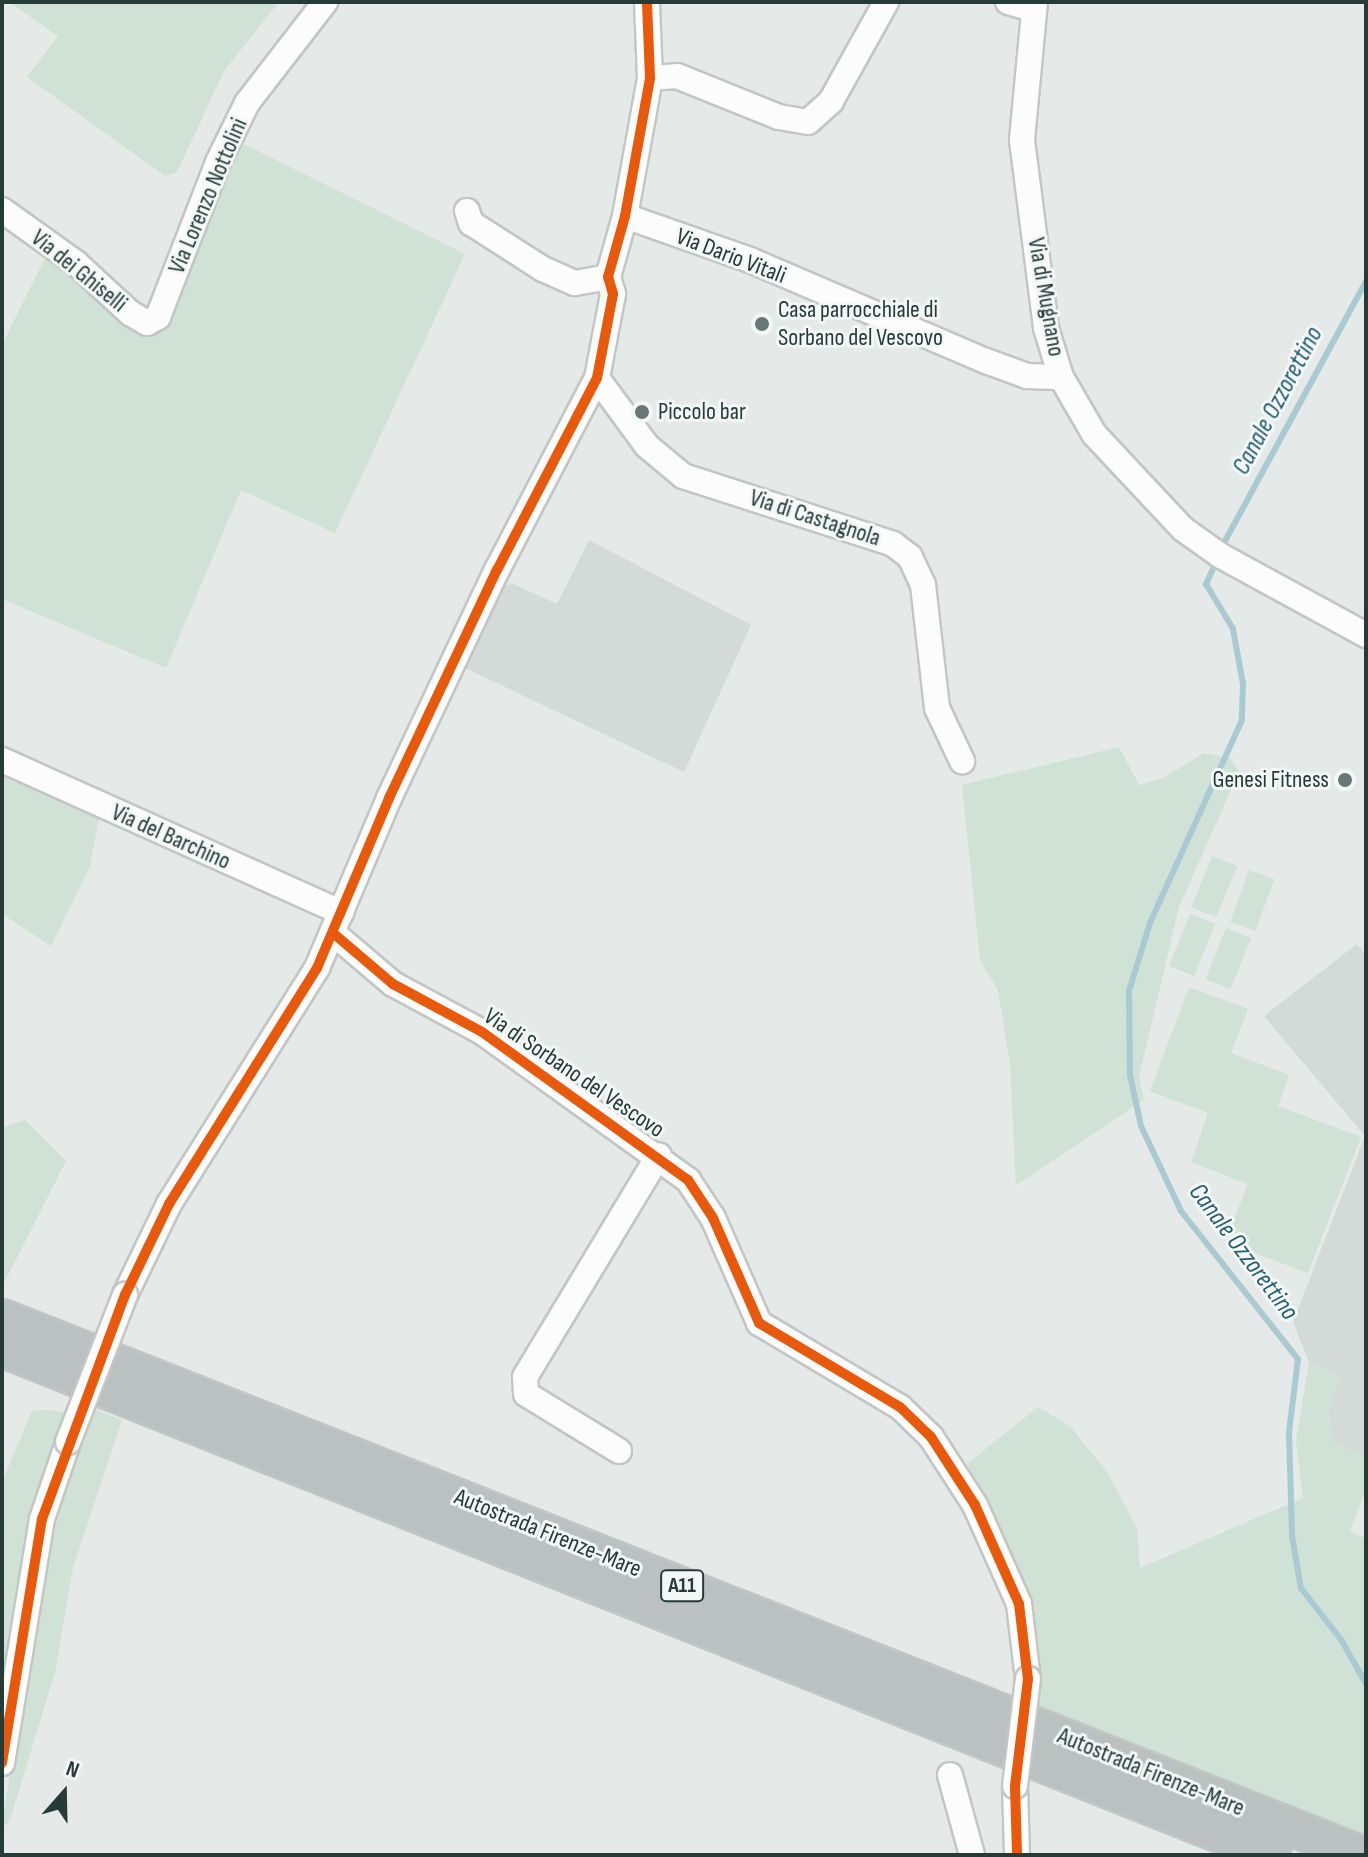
<!DOCTYPE html>
<style>
body{margin:0}
#map{position:relative;width:1368px;height:1857px;overflow:hidden;background:#e5e9e7;font-family:"Sofia Sans Condensed",sans-serif}
div>[style]{position:absolute}
[style*='--x']{left:calc(var(--x)*1px);top:calc(var(--y)*1px);width:calc(var(--w)*1px);rotate:calc(var(--a)*1deg)}
.built>*{inset:0;background:#d3dad7}
.green>*{inset:0;background:#d0e1d6;transform-origin:0 0}
.stream>*{height:6px;margin:-3px;padding:0 3px;transform-origin:3px;border-radius:3px;background:#aacad3}
.roads{filter:drop-shadow(2px 0 #c2c6c4) drop-shadow(-2px 0 #c2c6c4) drop-shadow(0 2px #c2c6c4) drop-shadow(0 -2px #c2c6c4)}
.minor>*{height:24px;margin:-12px;padding:0 12px;transform-origin:12px;border-radius:12px;background:#fbfcfb}
.highway>*{height:36px;margin:-18px;padding:0 18px;transform-origin:18px;border-radius:18px;background:#bbc1c1}
.bridges{filter:drop-shadow(2px 0 #c2c6c4) drop-shadow(-2px 0 #c2c6c4) drop-shadow(0 2px #c2c6c4) drop-shadow(0 -2px #c2c6c4)}
.minor-bridge>*{height:24px;margin:-12px;padding:0 12px;transform-origin:12px;border-radius:12px;background:#fbfcfb}
.cycleway>*{height:10px;margin:-5px;padding:0 5px;transform-origin:5px;border-radius:5px;background:#e8590c}
.dots>*{width:22px;height:22px;translate:-50% -50%;box-sizing:border-box;border:4px solid #f3f8f6;border-radius:50%}
span{translate:-50% -50%;white-space:nowrap;text-align:center;line-height:1.15;-webkit-text-stroke:6px #f3f8f6;paint-order:stroke}
.shield-label span{padding:2px 6px;background:#f3f8f6;border:2px solid;border-radius:6px;-webkit-text-stroke-width:0}
.shield-label{font-size:22px;color:#253b37;font-weight:700}
.street-label{font-size:24px;color:#253b37}
.poi-label{font-size:24px;color:#253b37}
.left{translate:0 -50%;text-align:left}
.right{translate:-100% -50%;text-align:right}
.water-label{font-size:26px;color:#255e71;font-style:italic}
.frame{position:absolute;inset:0;border:4px solid #253b37;pointer-events:none}
.north{position:absolute;left:24px;top:1753px;width:80px;height:80px;-webkit-text-stroke:6px #f3f8f6;paint-order:stroke;rotate:20deg;font-size:22px;font-weight:700;line-height:32px;text-align:center;color:#253b37}
.north::after{content:'';display:block;margin:auto;width:28px;height:36px;background:#253b37;clip-path:polygon(50% 0,100% 100%,50% 72%,0 100%)}
</style>
<div id="map">
<div class="built">
<div style="clip-path:polygon(589px 540px,751px 625px,684px 772px,463px 667px,503px 586px,513px 584px,557px 604px)"></div>
<div style="clip-path:polygon(1357px 944px,1366px 955px,1366px 1457px,1334px 1443px,1328px 1408px,1341px 1376px,1309px 1362px,1293px 1322px,1365px 1136px,1264px 1016px)"></div>
</div>
<div class="green">
<div style="clip-path:polygon(9px 2px,279px 2px,224px 71px,177px 172px,165px 176px,27px 77px,58px 36px)"></div>
<div style="clip-path:polygon(242px 143px,465px 254px,335px 533px,241px 490px,166px 668px,2px 599px,2px 345px,46px 256px,139px 333px,159px 331px)"></div>
<div style="clip-path:polygon(1119px 747px,1139px 785px,1165px 777px,1204px 753px,1231px 759px,1239px 772px,1179px 907px,1139px 1077px,1144px 1100px,1016px 1185px,1010px 1064px,998px 990px,980px 960px,962px 785px)"></div>
<div style="clip-path:polygon(2px 773px,99px 817px,90px 866px,51px 946px,2px 914px)"></div>
<div style="left:1212px;top:856px;width:27px;height:55px;rotate:22deg"></div>
<div style="left:1249px;top:870px;width:27px;height:55px;rotate:20deg"></div>
<div style="left:1190px;top:914px;width:27px;height:56px;rotate:22deg"></div>
<div style="left:1226px;top:928px;width:27px;height:55px;rotate:22deg"></div>
<div style="clip-path:polygon(1189px 987px,1248px 1009px,1231px 1053px,1289px 1075px,1278px 1106px,1361px 1137px,1308px 1273px,1225px 1242px,1248px 1184px,1191px 1162px,1208px 1113px,1150px 1091px)"></div>
<div style="clip-path:polygon(25px 1120px,66px 1161px,2px 1287px,2px 1128px)"></div>
<div style="clip-path:polygon(1309px 1362px,1341px 1376px,1328px 1408px,1334px 1443px,1366px 1457px,1366px 1488px,1350px 1531px,1366px 1539px,1366px 1839px,1037px 1711px,1038px 1637px,1019px 1577px,967px 1464px,1038px 1407px,1070px 1426px,1107px 1472px,1137px 1528px,1140px 1568px,1303px 1498px,1296px 1441px)"></div>
<div style="clip-path:polygon(88px 1407px,122px 1420px,73px 1568px,55px 1672px,10px 1820px,2px 1828px,26px 1662px,28px 1609px)"></div>
<div style="clip-path:polygon(50px 1410px,66px 1413px,23px 1561px,2px 1731px,2px 1482px,32px 1411px)"></div>
</div>
<div class="stream">
<div style="--x:1225;--y:541;--w:296;--a:-61.5"></div>
<div style="--x:1213;--y:569;--w:17;--a:115"></div>
<div style="--x:1206;--y:584;--w:52;--a:59"></div>
<div style="--x:1233;--y:629;--w:56;--a:79.7"></div>
<div style="--x:1243;--y:684;--w:36;--a:92"></div>
<div style="--x:1242;--y:720;--w:223;--a:114.4"></div>
<div style="--x:1150;--y:923;--w:71;--a:107.2"></div>
<div style="--x:1129;--y:991;--w:84;--a:89.3"></div>
<div style="--x:1130;--y:1075;--w:52;--a:77.8"></div>
<div style="--x:1141;--y:1126;--w:94;--a:64.8"></div>
<div style="--x:1181;--y:1211;--w:189;--a:51.7"></div>
<div style="--x:1298;--y:1359;--w:74;--a:97"></div>
<div style="--x:1289;--y:1432;--w:104;--a:88.3"></div>
<div style="--x:1292;--y:1536;--w:53;--a:80.2"></div>
<div style="--x:1301;--y:1588;--w:67;--a:52.3"></div>
<div style="--x:1342;--y:1641;--w:49;--a:60.8"></div>
</div>
<div class="roads">
<div class="minor">
<div style="--x:1008;--y:2;--w:26;--a:16"></div>
<div style="--x:1035;--y:2;--w:139;--a:95.4"></div>
<div style="--x:1022;--y:140;--w:190;--a:82.7"></div>
<div style="--x:1046;--y:328;--w:51;--a:73"></div>
<div style="--x:1061;--y:377;--w:66;--a:59.9"></div>
<div style="--x:1094;--y:434;--w:130;--a:46.9"></div>
<div style="--x:1183;--y:529;--w:47;--a:35.4"></div>
<div style="--x:1221;--y:556;--w:165;--a:28.6"></div>
<div style="--x:650;--y:78;--w:27;--a:-4"></div>
<div style="--x:677;--y:76;--w:110;--a:21.9"></div>
<div style="--x:779;--y:117;--w:29;--a:10"></div>
<div style="--x:808;--y:122;--w:31;--a:-42"></div>
<div style="--x:831;--y:101;--w:113;--a:-60.9"></div>
<div style="--x:2;--y:210;--w:91;--a:35.6"></div>
<div style="--x:76;--y:263;--w:74;--a:42.8"></div>
<div style="--x:130;--y:313;--w:20;--a:30"></div>
<div style="--x:147;--y:323;--w:13;--a:-29"></div>
<div style="--x:158;--y:317;--w:166;--a:-68.8"></div>
<div style="--x:218;--y:162;--w:66;--a:-63.8"></div>
<div style="--x:247;--y:103;--w:128;--a:-52.3"></div>
<div style="--x:467;--y:211;--w:13;--a:72"></div>
<div style="--x:471;--y:223;--w:85;--a:32.6"></div>
<div style="--x:543;--y:269;--w:35;--a:24"></div>
<div style="--x:575;--y:283;--w:34;--a:-10"></div>
<div style="--x:625;--y:216;--w:133;--a:19.4"></div>
<div style="--x:750;--y:260;--w:257;--a:23.2"></div>
<div style="--x:986;--y:361;--w:44;--a:20.1"></div>
<div style="--x:1027;--y:376;--w:34;--a:2"></div>
<div style="--x:597;--y:378;--w:84;--a:53.7"></div>
<div style="--x:647;--y:446;--w:47;--a:39.8"></div>
<div style="--x:683;--y:476;--w:221;--a:17.9"></div>
<div style="--x:893;--y:544;--w:21;--a:37"></div>
<div style="--x:910;--y:557;--w:31;--a:65"></div>
<div style="--x:923;--y:585;--w:124;--a:83.5"></div>
<div style="--x:937;--y:708;--w:59;--a:64.7"></div>
<div style="--x:2;--y:760;--w:372;--a:24.2"></div>
<div style="--x:333;--y:933;--w:79;--a:40.4"></div>
<div style="--x:393;--y:984;--w:101;--a:28.3"></div>
<div style="--x:482;--y:1032;--w:254;--a:35.7"></div>
<div style="--x:688;--y:1180;--w:45;--a:56.7"></div>
<div style="--x:713;--y:1218;--w:115;--a:66.3"></div>
<div style="--x:759;--y:1323;--w:164;--a:30.8"></div>
<div style="--x:900;--y:1407;--w:43;--a:44.1"></div>
<div style="--x:931;--y:1437;--w:81;--a:57.1"></div>
<div style="--x:975;--y:1505;--w:108;--a:66"></div>
<div style="--x:1019;--y:1604;--w:76;--a:83.2"></div>
<div style="--x:125;--y:1295;--w:101;--a:-64.2"></div>
<div style="--x:169;--y:1204;--w:279;--a:-57.9"></div>
<div style="--x:317;--y:968;--w:185;--a:-67"></div>
<div style="--x:389;--y:798;--w:252;--a:-64.7"></div>
<div style="--x:497;--y:570;--w:216;--a:-62.5"></div>
<div style="--x:597;--y:378;--w:86;--a:-79.2"></div>
<div style="--x:613;--y:294;--w:18;--a:-106"></div>
<div style="--x:608;--y:277;--w:63;--a:-74.4"></div>
<div style="--x:625;--y:216;--w:140;--a:-79.7"></div>
<div style="--x:650;--y:78;--w:76;--a:-92.3"></div>
<div style="--x:619;--y:1451;--w:109;--a:-148.5"></div>
<div style="--x:526;--y:1394;--w:17;--a:-93"></div>
<div style="--x:525;--y:1377;--w:259;--a:-58.9"></div>
<div style="--x:2;--y:1763;--w:247;--a:-80.7"></div>
<div style="--x:42;--y:1519;--w:81;--a:-71.3"></div>
<div style="--x:950;--y:1775;--w:83;--a:74.6"></div>
<div style="--x:1015;--y:1786;--w:69;--a:88.3"></div>
</div>
<div class="highway">
<div style="--x:2;--y:1318;--w:1462;--a:21.55"></div>
<div style="--x:2;--y:1348;--w:1368;--a:21.75"></div>
</div>
</div>
<div class="bridges">
<div class="minor-bridge">
<div style="--x:68;--y:1442;--w:158;--a:-68.8"></div>
<div style="--x:1015;--y:1786;--w:108;--a:-83.1"></div>
</div>
</div>
<div class="cycleway">
<div style="--x:333;--y:933;--w:79;--a:40.4"></div>
<div style="--x:393;--y:984;--w:101;--a:28.3"></div>
<div style="--x:482;--y:1032;--w:254;--a:35.7"></div>
<div style="--x:688;--y:1180;--w:45;--a:56.7"></div>
<div style="--x:713;--y:1218;--w:115;--a:66.3"></div>
<div style="--x:759;--y:1323;--w:164;--a:30.8"></div>
<div style="--x:900;--y:1407;--w:43;--a:44.1"></div>
<div style="--x:931;--y:1437;--w:81;--a:57.1"></div>
<div style="--x:975;--y:1505;--w:108;--a:66"></div>
<div style="--x:1019;--y:1604;--w:76;--a:83.2"></div>
<div style="--x:1028;--y:1679;--w:108;--a:96.9"></div>
<div style="--x:1015;--y:1786;--w:69;--a:88.3"></div>
<div style="--x:2;--y:1763;--w:247;--a:-80.7"></div>
<div style="--x:42;--y:1519;--w:239;--a:-69.7"></div>
<div style="--x:125;--y:1295;--w:101;--a:-64.2"></div>
<div style="--x:169;--y:1204;--w:279;--a:-57.9"></div>
<div style="--x:317;--y:968;--w:185;--a:-67"></div>
<div style="--x:389;--y:798;--w:252;--a:-64.7"></div>
<div style="--x:497;--y:570;--w:216;--a:-62.5"></div>
<div style="--x:597;--y:378;--w:86;--a:-79.2"></div>
<div style="--x:613;--y:294;--w:18;--a:-106"></div>
<div style="--x:608;--y:277;--w:63;--a:-74.4"></div>
<div style="--x:625;--y:216;--w:140;--a:-79.7"></div>
<div style="--x:650;--y:78;--w:76;--a:-92.3"></div>
</div>
<div class="dots">
<div style="left:762px;top:324px;background:#687875"></div>
<div style="left:642px;top:412px;background:#687875"></div>
<div style="left:1345px;top:780px;background:#687875"></div>
</div>
<div class="shield-label">
<span style="left:682px;top:1586px">A11</span>
</div>
<div class="street-label">
<span style="left:208px;top:196px;rotate:-67deg">Via Lorenzo Nottolini</span>
<span style="left:731px;top:256px;rotate:21deg">Via Dario Vitali</span>
<span style="left:79px;top:271px;rotate:39deg">Via dei Ghiselli</span>
<span style="left:1046px;top:297px;rotate:80deg">Via di Mugnano</span>
<span style="left:815px;top:518px;rotate:18deg">Via di Castagnola</span>
<span style="left:171px;top:837px;rotate:24deg">Via del Barchino</span>
<span style="left:574px;top:1073px;rotate:34deg">Via di Sorbano del Vescovo</span>
<span style="left:548px;top:1533px;rotate:22deg">Autostrada Firenze-Mare</span>
<span style="left:1151px;top:1772px;rotate:22deg">Autostrada Firenze-Mare</span>
</div>
<div class="poi-label">
<span class="left" style="left:778px;top:324px">Casa parrocchiale di<br>Sorbano del Vescovo</span>
<span class="left" style="left:658px;top:412px">Piccolo bar</span>
<span class="right" style="left:1329px;top:780px">Genesi Fitness</span>
</div>
<div class="water-label">
<span style="left:1278px;top:401px;rotate:-62deg">Canale Ozzorettino</span>
<span style="left:1243px;top:1252px;rotate:53deg">Canale Ozzorettino</span>
</div>
<div class="frame"></div>
<div class="north">N</div>
</div>
